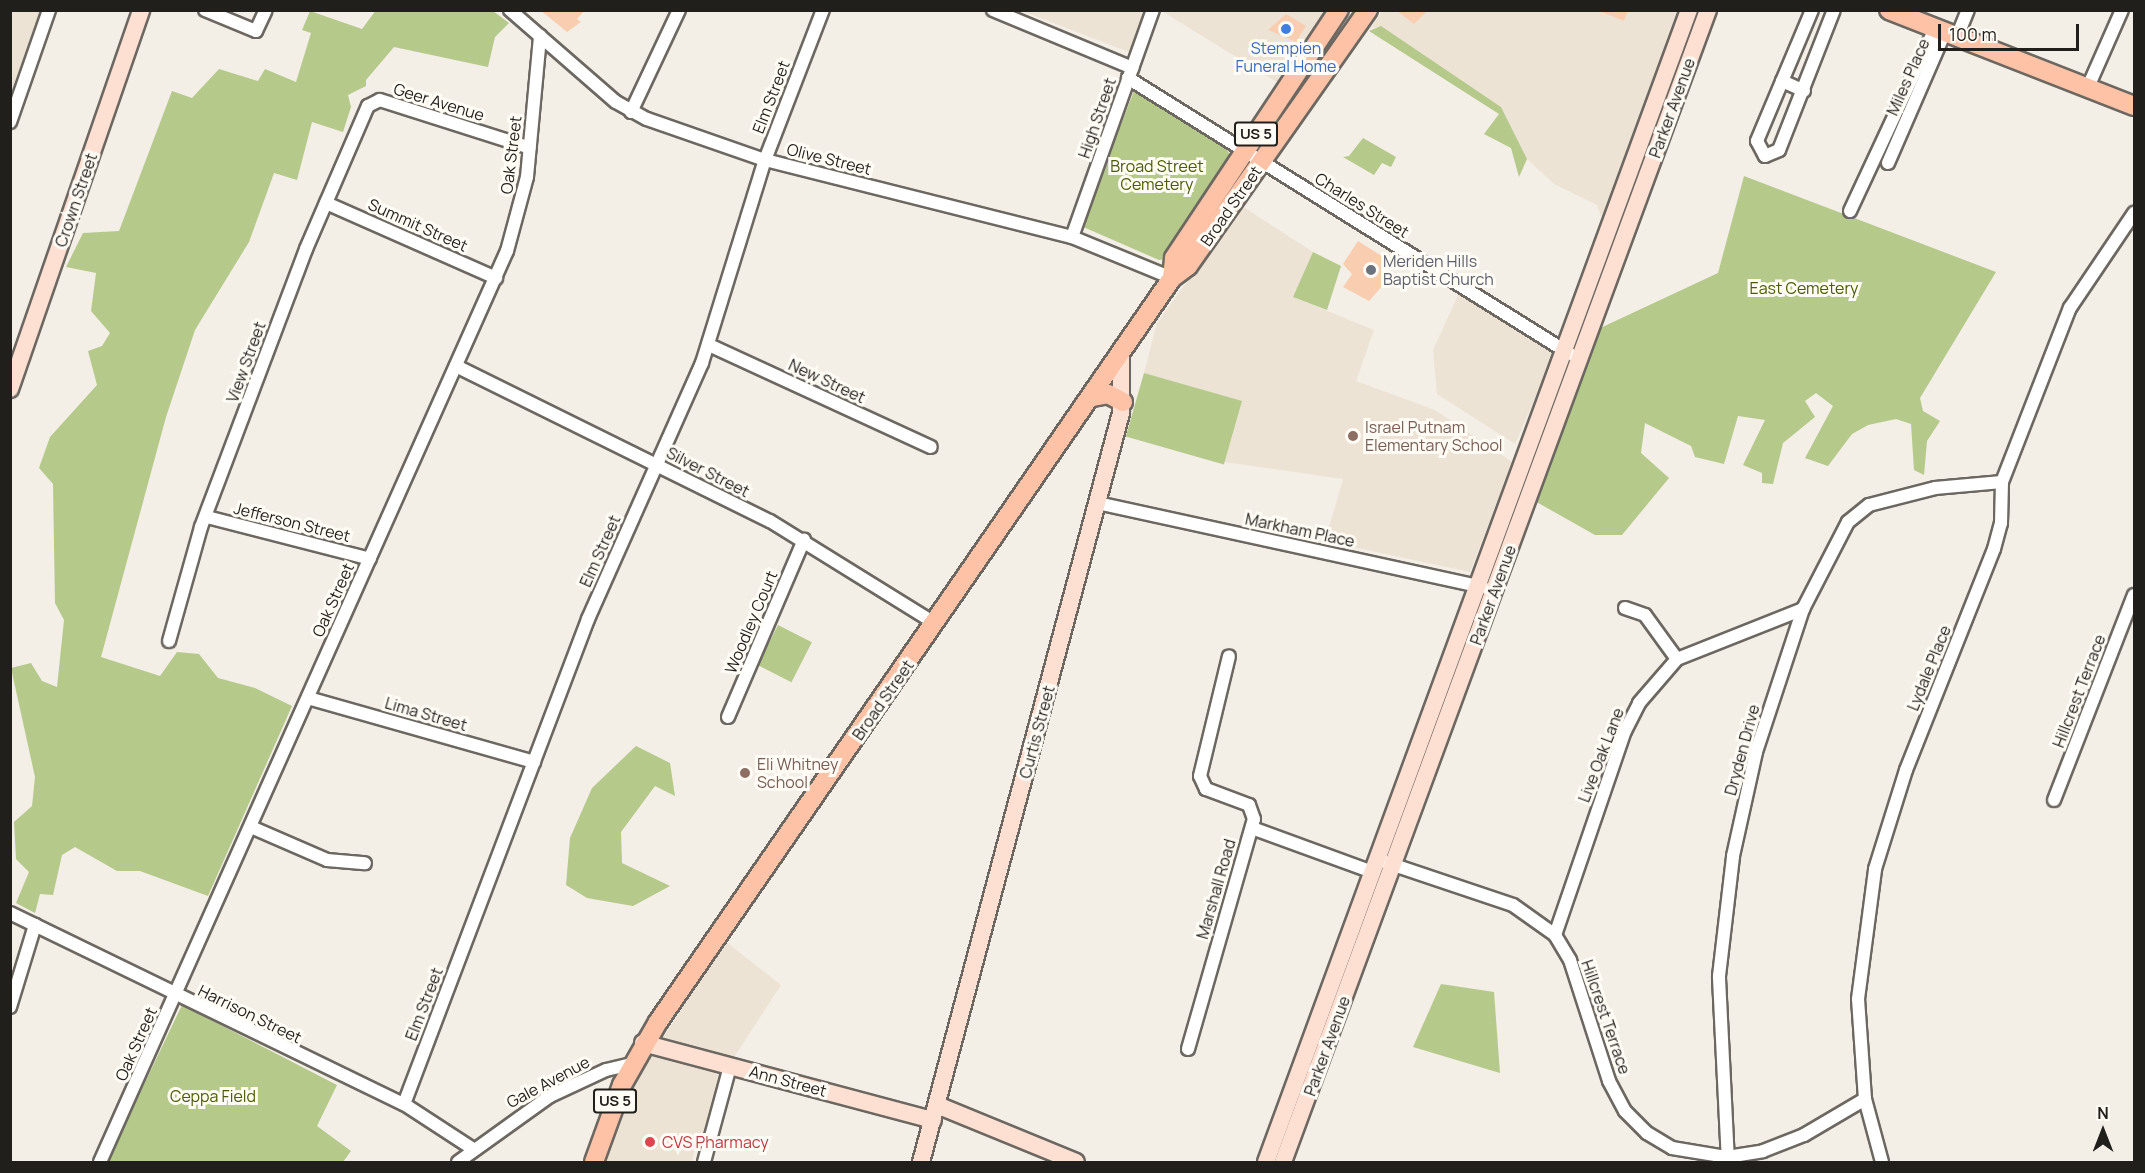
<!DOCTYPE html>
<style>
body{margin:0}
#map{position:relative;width:2145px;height:1173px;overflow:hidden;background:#f3eee6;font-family:Manrope,sans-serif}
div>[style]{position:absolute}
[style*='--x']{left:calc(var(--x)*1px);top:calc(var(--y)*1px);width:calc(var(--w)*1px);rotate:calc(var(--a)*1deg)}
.built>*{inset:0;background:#ece3d4}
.green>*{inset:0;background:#b5c98b;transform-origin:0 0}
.building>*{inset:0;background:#f9cdb0}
.roads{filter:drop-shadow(2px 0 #6c6861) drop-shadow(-2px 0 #6c6861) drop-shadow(0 2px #6c6861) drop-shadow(0 -2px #6c6861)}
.street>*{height:12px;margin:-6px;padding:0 6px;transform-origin:6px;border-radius:6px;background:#fff}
.secondary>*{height:16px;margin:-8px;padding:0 8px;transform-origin:8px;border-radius:8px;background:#fee0d3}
.primary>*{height:18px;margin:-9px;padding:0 9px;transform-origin:9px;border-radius:9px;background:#fec2a7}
.dots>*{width:16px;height:16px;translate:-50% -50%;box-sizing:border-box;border:3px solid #fffbf5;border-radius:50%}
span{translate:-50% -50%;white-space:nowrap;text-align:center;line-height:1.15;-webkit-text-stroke:6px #fffbf5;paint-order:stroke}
.shield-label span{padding:2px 4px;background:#fffbf5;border:2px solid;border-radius:4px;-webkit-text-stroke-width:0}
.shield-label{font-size:15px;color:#201f1c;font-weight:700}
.shop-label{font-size:16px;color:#366cbe}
.street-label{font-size:16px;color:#201f1c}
.park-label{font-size:16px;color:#4a5e01}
.worship-label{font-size:16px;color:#5b616d}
.left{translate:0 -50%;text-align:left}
.education-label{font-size:16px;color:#785e54}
.health-label{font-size:16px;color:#be3a42}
.frame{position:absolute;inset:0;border:12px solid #201f1c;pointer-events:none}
.north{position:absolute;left:2073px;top:1101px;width:60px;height:60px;-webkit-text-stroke:4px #fffbf5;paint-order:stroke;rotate:0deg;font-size:16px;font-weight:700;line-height:24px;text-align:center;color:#201f1c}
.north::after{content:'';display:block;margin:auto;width:21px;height:27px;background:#201f1c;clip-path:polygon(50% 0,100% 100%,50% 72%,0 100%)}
.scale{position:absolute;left:1938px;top:24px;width:141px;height:27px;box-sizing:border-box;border:3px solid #201f1c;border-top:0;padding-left:8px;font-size:18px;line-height:21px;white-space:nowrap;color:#201f1c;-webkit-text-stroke:4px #fffbf5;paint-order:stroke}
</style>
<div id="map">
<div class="built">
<div style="clip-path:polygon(11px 10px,40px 11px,11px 93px,10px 11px)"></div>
<div style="clip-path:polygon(1160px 10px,1328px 11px,1280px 84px)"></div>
<div style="clip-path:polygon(1022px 11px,1144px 11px,1129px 52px)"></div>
<div style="clip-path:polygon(1382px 11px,1679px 11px,1603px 222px,1597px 205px,1554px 184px,1527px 159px,1501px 107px,1388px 31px,1373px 27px,1369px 31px)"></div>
<div style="clip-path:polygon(1242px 206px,1313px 252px,1293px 297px,1374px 330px,1356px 381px,1435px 410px,1512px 462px,1470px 572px,1325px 541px,1343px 479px,1224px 462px,1242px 402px,1144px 373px,1157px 323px)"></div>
<div style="clip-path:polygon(1459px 293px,1554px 354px,1515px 444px,1437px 394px,1433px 350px)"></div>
<div style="clip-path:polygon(725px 941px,781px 985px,723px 1074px,705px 1138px,696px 1143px,692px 1162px,602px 1162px,636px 1080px)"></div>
</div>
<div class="green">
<div style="clip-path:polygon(310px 11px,362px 29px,376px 10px,493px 11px,509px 23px,495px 37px,488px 67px,394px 47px,366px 80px,366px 86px,348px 95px,351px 107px,343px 132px,312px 122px,297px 180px,274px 173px,249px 242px,195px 330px,166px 417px,101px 657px,160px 676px,177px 652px,199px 654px,218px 678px,255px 688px,292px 706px,208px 896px,140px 871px,117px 871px,75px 847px,62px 855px,53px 895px,40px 894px,35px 913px,16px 903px,29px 872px,16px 859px,14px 822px,32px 806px,35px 777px,11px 668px,31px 663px,42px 681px,57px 687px,64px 620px,55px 603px,53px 484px,39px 468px,50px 437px,97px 385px,88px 351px,102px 346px,110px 333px,91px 311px,96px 273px,66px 267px,83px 233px,119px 231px,172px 91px,192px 98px,219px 69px,258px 81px,265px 69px,296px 82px,311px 33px,302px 30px)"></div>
<div style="clip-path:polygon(1381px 26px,1501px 107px,1527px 159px,1519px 177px,1511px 148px,1484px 134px,1499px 114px,1369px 31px)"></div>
<div style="clip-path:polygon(1325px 44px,1331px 49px,1266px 141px,1263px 138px)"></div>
<div style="clip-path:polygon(1134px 91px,1226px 147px,1232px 160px,1166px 259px,1159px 260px,1081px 226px)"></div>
<div style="clip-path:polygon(1363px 138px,1396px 157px,1391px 167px,1382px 163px,1374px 175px,1343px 157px,1349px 156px)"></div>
<div style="clip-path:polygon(1744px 176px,1996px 272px,1920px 398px,1923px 411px,1940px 421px,1927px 441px,1924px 475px,1914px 470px,1911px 424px,1896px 419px,1868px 425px,1852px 434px,1828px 466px,1805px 458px,1833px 406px,1816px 393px,1805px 401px,1815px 417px,1783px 443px,1773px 484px,1762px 483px,1762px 473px,1743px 465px,1765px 420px,1738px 416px,1724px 464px,1695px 457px,1691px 446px,1645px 423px,1641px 453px,1669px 478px,1622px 535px,1595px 535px,1533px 500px,1596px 330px,1718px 273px)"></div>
<div style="clip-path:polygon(1313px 252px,1341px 266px,1327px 310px,1293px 297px)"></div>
<div style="left:1144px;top:373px;width:102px;height:66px;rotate:16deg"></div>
<div style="left:778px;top:625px;width:38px;height:45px;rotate:27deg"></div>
<div style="clip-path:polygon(636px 746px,670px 763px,675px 796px,655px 786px,621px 832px,622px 863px,670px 886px,633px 906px,587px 898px,566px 885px,570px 838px,592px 788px)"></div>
<div style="clip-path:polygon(1441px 984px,1494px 992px,1500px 1073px,1413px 1047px)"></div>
<div style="clip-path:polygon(182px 1005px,337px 1085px,317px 1126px,351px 1151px,343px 1162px,107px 1162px)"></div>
</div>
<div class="building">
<div style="clip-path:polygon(540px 10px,585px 10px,577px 19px,581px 22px,567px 32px)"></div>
<div style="clip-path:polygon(1396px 10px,1428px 10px,1414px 24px)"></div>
<div style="clip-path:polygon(1597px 10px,1628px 10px,1624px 21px)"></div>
<div style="clip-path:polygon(1286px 14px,1306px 26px,1296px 42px,1268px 30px)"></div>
<div style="clip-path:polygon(1358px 241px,1396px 265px,1391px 272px,1397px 275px,1390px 287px,1384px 284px,1369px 301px,1343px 287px,1352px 274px,1343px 264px)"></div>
</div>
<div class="roads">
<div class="street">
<div style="--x:205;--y:10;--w:55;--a:22.4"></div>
<div style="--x:256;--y:31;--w:23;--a:-65"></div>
<div style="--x:510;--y:10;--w:140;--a:41"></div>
<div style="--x:616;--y:102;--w:35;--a:29"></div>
<div style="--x:647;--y:119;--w:125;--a:19.2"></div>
<div style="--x:765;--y:160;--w:317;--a:14.1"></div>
<div style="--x:1072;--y:237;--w:108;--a:22.3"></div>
<div style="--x:993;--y:10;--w:151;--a:22.6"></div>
<div style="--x:1812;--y:10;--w:142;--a:112.8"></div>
<div style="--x:1757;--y:141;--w:17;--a:62"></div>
<div style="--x:1765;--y:156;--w:15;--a:-23"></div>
<div style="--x:1779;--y:150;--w:150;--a:-68.6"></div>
<div style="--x:1957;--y:37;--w:29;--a:-68"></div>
<div style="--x:1128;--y:78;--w:521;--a:31.98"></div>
<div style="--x:1782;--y:81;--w:24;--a:24"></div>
<div style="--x:2088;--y:87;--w:84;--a:-66.2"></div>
<div style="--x:631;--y:112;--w:113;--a:-64.8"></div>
<div style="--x:10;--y:122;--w:119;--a:-70.8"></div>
<div style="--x:1888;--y:163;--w:143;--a:-66.5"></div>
<div style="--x:326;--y:203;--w:186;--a:23.8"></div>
<div style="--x:1850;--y:211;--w:201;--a:-65"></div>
<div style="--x:1072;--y:237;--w:241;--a:-70.4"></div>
<div style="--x:709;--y:345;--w:244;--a:24.7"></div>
<div style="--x:456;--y:366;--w:350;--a:26.3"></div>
<div style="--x:770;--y:521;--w:195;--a:31.8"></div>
<div style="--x:1097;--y:503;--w:395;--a:12.3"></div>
<div style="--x:207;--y:517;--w:168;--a:14.4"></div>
<div style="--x:1625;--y:608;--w:21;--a:19"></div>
<div style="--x:1645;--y:615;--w:54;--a:54"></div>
<div style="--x:169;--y:641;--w:118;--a:-74.3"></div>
<div style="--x:201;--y:527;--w:297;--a:-69.3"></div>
<div style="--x:306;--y:249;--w:156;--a:-66.6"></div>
<div style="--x:368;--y:106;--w:13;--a:-27"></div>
<div style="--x:380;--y:100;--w:157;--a:17.7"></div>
<div style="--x:308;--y:698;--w:235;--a:15.8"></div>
<div style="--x:728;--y:717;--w:193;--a:-66.8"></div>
<div style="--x:2054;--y:800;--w:220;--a:-68.7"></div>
<div style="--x:251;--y:827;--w:83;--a:23.5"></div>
<div style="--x:327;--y:860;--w:38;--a:5"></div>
<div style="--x:1252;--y:828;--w:128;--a:20.1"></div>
<div style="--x:1385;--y:862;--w:135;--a:18.6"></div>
<div style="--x:1513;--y:905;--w:52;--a:35.5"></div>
<div style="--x:1555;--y:935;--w:29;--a:59"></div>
<div style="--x:1570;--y:960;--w:127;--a:72.1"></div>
<div style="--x:1609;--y:1081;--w:34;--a:62"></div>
<div style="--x:1625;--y:1111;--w:31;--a:45"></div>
<div style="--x:1647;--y:1133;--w:29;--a:31"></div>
<div style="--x:1672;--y:1148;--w:56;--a:9.3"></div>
<div style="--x:1727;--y:1157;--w:36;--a:-9"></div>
<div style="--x:1763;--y:1151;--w:44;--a:-21.3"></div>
<div style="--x:1804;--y:1135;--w:71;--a:-30.5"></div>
<div style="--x:10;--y:913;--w:438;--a:25.9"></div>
<div style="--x:404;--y:1104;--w:82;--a:33.1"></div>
<div style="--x:1555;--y:935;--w:216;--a:-71.1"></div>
<div style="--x:1625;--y:731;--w:31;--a:-63"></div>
<div style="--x:1639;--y:703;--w:58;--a:-49.2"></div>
<div style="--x:1677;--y:659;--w:136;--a:-21.6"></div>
<div style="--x:10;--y:1007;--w:86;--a:-73"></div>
<div style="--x:1188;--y:1049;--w:239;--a:-74"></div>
<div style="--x:1254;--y:819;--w:15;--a:-110"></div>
<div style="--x:1249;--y:805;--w:46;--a:-159.6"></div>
<div style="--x:1206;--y:789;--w:14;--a:-115"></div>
<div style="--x:1200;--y:776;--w:123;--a:-76.4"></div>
<div style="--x:404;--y:1104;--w:519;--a:-69.22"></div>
<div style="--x:588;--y:619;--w:280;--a:-66"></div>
<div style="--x:702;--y:363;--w:213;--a:-72.8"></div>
<div style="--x:765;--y:160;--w:161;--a:-68.9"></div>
<div style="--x:100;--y:1162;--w:998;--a:-65.93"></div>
<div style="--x:507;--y:251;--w:77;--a:-74.9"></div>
<div style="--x:527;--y:177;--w:142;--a:-84.7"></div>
<div style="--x:458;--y:1162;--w:113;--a:-35.7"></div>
<div style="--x:550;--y:1096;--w:62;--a:-24.9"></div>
<div style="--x:606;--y:1070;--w:27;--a:-13"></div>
<div style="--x:704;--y:1162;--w:99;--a:-74.8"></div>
<div style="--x:1728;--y:1162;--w:186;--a:-92.8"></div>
<div style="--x:1719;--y:976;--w:121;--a:-83.3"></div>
<div style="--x:1733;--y:856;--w:107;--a:-77.5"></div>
<div style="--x:1756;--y:752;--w:151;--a:-71.8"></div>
<div style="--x:1803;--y:609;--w:98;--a:-62.7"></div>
<div style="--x:1848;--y:522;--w:27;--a:-39"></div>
<div style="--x:1869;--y:505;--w:68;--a:-14.4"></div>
<div style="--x:1935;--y:488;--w:67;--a:-5.1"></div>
<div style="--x:1882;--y:1162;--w:65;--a:-105.1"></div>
<div style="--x:1865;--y:1099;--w:100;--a:-94"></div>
<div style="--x:1858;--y:999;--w:131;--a:-82.5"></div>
<div style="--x:1875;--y:869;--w:104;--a:-72.6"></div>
<div style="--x:1906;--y:770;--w:238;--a:-68.3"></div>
<div style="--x:1994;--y:549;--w:27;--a:-75"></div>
<div style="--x:2001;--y:523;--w:41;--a:-88.6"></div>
<div style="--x:2002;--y:482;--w:187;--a:-68.7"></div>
<div style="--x:2070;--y:308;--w:115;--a:-56"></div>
</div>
<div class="secondary">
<div style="--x:10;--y:389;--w:401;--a:-70.9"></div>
<div style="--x:643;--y:1043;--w:300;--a:14.9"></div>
<div style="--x:937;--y:1105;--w:150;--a:22.3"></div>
<div style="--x:921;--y:1162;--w:775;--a:-75.05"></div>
<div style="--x:1121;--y:413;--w:57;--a:-90"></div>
<div style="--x:1266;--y:1162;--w:1227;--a:-69.84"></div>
<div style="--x:1283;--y:1162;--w:1228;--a:-69.75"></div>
</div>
<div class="primary">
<div style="--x:1889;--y:10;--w:263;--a:21.4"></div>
<div style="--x:1172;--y:278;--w:20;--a:-84"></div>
<div style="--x:1174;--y:258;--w:298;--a:-56.4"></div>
<div style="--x:1093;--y:397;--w:15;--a:-11"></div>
<div style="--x:1108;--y:394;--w:17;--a:28"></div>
<div style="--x:594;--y:1162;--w:82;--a:-70"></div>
<div style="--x:622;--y:1085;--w:73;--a:-60.3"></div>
<div style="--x:658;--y:1022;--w:904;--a:-55.36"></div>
<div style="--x:1172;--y:278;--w:20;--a:-37"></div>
<div style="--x:1188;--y:266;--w:313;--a:-54.9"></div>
</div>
</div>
<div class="dots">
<div style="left:1286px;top:29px;background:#3f7fe0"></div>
<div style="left:1371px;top:270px;background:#6b7280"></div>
<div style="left:1353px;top:436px;background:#8d6e63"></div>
<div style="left:745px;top:773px;background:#8d6e63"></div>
<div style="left:650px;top:1142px;background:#e0444e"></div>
</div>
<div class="shield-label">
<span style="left:1256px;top:134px">US 5</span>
<span style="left:615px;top:1101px">US 5</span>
</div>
<div class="shop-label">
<span style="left:1286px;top:57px">Stempien<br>Funeral Home</span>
</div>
<div class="street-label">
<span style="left:1908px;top:77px;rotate:-66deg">Miles Place</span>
<span style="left:771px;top:97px;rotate:-69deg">Elm Street</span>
<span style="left:439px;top:102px;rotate:17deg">Geer Avenue</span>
<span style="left:1672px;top:108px;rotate:-70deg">Parker Avenue</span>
<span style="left:1097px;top:118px;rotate:-71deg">High Street</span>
<span style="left:511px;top:155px;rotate:-83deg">Oak Street</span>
<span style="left:829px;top:159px;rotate:14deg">Olive Street</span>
<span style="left:76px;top:200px;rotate:-71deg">Crown Street</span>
<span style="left:1362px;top:205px;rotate:32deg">Charles Street</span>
<span style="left:1231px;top:206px;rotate:-55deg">Broad Street</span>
<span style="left:418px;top:225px;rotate:24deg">Summit Street</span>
<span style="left:246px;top:362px;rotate:-70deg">View Street</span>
<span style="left:827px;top:381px;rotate:25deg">New Street</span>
<span style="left:708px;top:472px;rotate:27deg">Silver Street</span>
<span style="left:292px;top:522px;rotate:14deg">Jefferson Street</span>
<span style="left:1300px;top:530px;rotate:12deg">Markham Place</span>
<span style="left:600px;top:551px;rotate:-66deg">Elm Street</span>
<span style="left:1493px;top:595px;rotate:-70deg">Parker Avenue</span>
<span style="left:333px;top:600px;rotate:-66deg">Oak Street</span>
<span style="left:751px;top:622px;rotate:-67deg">Woodley Court</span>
<span style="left:1929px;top:668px;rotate:-68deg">Lydale Place</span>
<span style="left:2079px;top:691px;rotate:-69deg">Hillcrest Terrace</span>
<span style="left:883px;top:700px;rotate:-55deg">Broad Street</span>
<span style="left:426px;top:714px;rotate:16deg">Lima Street</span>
<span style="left:1037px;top:732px;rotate:-75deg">Curtis Street</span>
<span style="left:1742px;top:750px;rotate:-75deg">Dryden Drive</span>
<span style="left:1601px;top:755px;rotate:-69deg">Live Oak Lane</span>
<span style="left:1216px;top:889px;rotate:-74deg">Marshall Road</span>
<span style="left:424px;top:1004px;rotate:-69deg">Elm Street</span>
<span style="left:250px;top:1014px;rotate:26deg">Harrison Street</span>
<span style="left:1606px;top:1017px;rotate:71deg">Hillcrest Terrace</span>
<span style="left:136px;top:1044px;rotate:-66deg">Oak Street</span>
<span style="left:1327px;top:1046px;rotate:-70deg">Parker Avenue</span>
<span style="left:788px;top:1081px;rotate:15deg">Ann Street</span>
<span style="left:548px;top:1082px;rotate:-28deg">Gale Avenue</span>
</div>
<div class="park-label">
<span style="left:1157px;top:175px">Broad Street<br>Cemetery</span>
<span style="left:1804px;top:288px">East Cemetery</span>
<span style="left:213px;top:1096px">Ceppa Field</span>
</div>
<div class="worship-label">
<span class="left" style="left:1383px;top:270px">Meriden Hills<br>Baptist Church</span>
</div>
<div class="education-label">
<span class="left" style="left:1365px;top:436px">Israel Putnam<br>Elementary School</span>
<span class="left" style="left:757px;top:773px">Eli Whitney<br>School</span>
</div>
<div class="health-label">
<span class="left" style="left:662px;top:1142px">CVS Pharmacy</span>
</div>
<div class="frame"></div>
<div class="north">N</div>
<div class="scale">100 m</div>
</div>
